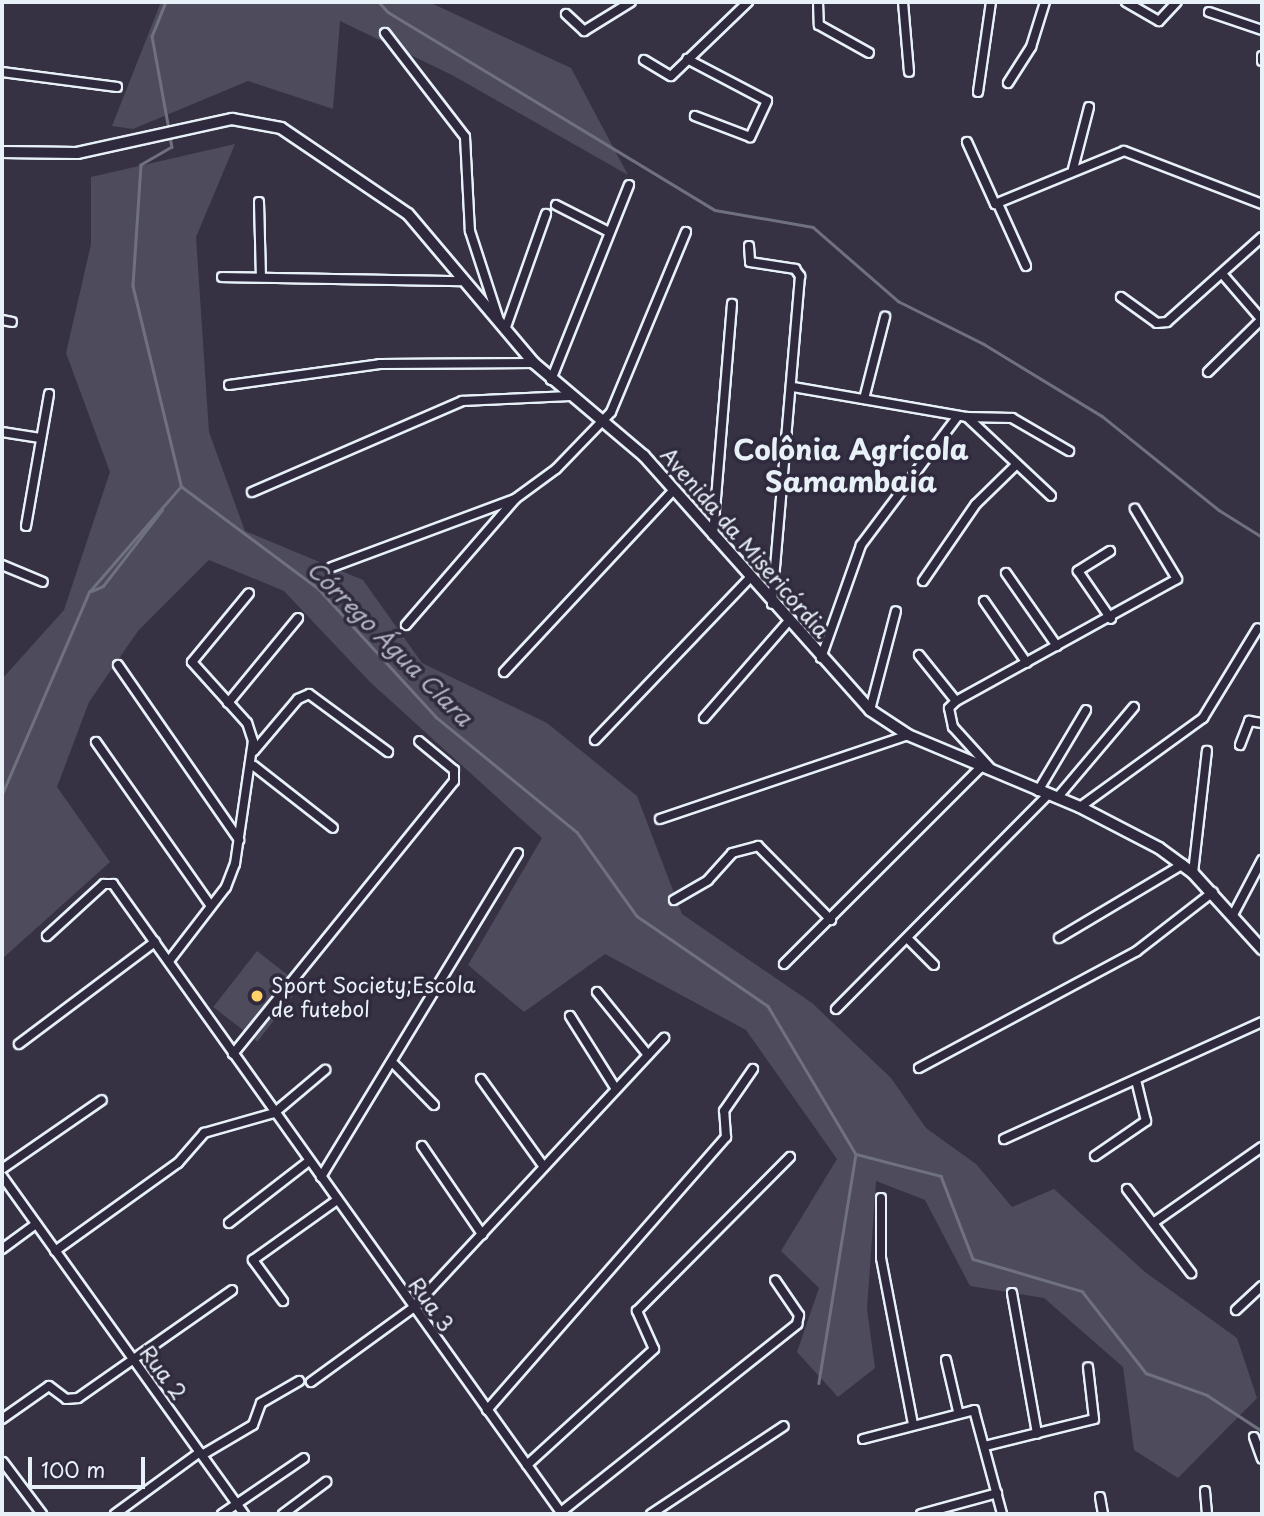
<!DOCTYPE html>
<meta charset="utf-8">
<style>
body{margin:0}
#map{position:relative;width:1264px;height:1516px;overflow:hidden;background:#363244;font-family:"Playpen Sans",sans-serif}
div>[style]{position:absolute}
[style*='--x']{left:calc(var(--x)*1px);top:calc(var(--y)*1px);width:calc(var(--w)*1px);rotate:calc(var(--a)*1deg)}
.green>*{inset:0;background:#4d4b5c;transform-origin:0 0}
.stream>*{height:2.5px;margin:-1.25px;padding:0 1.25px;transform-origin:1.25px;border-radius:1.25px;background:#70717f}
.roads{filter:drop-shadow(2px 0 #e8f1f8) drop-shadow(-2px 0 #e8f1f8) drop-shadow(0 2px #e8f1f8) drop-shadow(0 -2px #e8f1f8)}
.minor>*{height:8px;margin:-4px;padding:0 4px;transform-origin:4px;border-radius:4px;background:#2f2a3d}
.tertiary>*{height:10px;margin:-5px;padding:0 5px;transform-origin:5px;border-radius:5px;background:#2f2a3d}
.dots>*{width:19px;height:19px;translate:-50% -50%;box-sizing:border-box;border:4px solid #2f2a3d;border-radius:50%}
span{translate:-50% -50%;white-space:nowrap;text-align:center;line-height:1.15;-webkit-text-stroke:7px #2f2a3d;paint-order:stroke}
.street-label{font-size:21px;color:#e8f1f8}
.poi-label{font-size:21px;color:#e8f1f8}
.left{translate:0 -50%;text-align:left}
.water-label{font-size:23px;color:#b2b7c2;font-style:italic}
.district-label{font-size:28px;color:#e8f1f8;font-weight:700}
.frame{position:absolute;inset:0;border:4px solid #e8f1f8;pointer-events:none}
.scale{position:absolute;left:28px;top:1457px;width:117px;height:32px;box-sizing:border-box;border:4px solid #e8f1f8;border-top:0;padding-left:9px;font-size:21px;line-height:24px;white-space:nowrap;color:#e8f1f8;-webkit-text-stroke:5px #2f2a3d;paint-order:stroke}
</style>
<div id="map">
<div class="green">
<div style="clip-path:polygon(161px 2px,429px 2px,571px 68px,628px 175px,452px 75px,340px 21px,333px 109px,248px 81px,133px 129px,112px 126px)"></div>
<div style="clip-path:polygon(235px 144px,196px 237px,209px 432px,245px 531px,363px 580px,422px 663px,547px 723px,637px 796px,682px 914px,812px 1003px,891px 1078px,926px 1128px,976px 1164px,1012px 1207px,1054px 1189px,1145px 1272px,1237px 1338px,1257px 1398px,1178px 1478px,1134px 1450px,1123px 1367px,1044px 1298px,970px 1286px,925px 1200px,876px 1181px,867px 1309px,875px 1368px,838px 1397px,797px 1352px,819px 1288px,781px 1251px,837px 1159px,746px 1030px,605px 954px,524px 1012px,468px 965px,542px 838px,370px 682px,284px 591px,209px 560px,138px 631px,89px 702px,57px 787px,110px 862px,2px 959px,2px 679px,64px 610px,110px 472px,66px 353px,91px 244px,91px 177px)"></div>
<div style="left:257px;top:951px;width:56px;height:71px;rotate:38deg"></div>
</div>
<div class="stream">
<div style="--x:166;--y:2;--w:37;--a:112"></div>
<div style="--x:152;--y:36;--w:96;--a:79.7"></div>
<div style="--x:379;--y:2;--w:13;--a:48"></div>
<div style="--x:388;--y:12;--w:382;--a:31.2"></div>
<div style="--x:715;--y:210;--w:99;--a:9.8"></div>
<div style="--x:813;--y:227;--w:113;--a:41"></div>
<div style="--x:898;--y:301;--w:96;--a:26.6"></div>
<div style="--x:984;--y:344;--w:138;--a:31.4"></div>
<div style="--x:1102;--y:416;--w:150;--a:38.8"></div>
<div style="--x:1219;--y:510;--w:51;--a:32.1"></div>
<div style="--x:170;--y:137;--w:10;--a:79"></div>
<div style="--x:172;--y:147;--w:36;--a:150"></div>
<div style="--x:141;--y:165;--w:121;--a:93.8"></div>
<div style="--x:133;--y:286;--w:205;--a:76.4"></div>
<div style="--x:92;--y:591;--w:12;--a:-24"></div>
<div style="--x:103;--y:586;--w:96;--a:-52.2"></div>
<div style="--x:2;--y:794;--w:220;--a:-66.7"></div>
<div style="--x:89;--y:592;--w:140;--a:-49"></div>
<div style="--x:181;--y:486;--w:171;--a:36.7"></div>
<div style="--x:318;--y:588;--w:175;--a:47.5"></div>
<div style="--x:436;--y:717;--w:182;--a:39.2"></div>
<div style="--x:577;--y:832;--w:103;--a:54.5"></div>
<div style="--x:637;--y:916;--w:159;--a:34.5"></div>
<div style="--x:768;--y:1006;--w:172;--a:59.3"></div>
<div style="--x:856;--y:1154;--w:232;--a:99.2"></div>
<div style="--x:856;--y:1154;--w:88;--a:14.5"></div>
<div style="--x:941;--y:1176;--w:89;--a:68.9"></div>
<div style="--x:973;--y:1259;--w:114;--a:16.4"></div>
<div style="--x:1082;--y:1291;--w:104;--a:52"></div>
<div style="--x:1146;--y:1373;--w:65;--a:19.8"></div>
<div style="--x:1207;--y:1395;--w:66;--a:33.2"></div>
</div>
<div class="roads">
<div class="minor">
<div style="--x:818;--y:2;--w:23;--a:88"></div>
<div style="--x:819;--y:25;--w:57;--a:29.2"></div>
<div style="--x:903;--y:2;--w:70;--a:85.1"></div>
<div style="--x:1126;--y:2;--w:38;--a:30"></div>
<div style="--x:1159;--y:21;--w:26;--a:-47"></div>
<div style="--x:1209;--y:12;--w:56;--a:18.8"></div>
<div style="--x:566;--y:14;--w:25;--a:43"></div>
<div style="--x:584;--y:31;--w:55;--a:-31.7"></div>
<div style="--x:385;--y:33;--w:131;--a:52.4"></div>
<div style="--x:465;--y:137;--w:94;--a:87"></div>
<div style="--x:470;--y:231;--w:94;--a:72"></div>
<div style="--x:687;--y:59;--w:90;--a:27.7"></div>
<div style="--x:767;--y:101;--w:40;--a:115"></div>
<div style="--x:750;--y:137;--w:59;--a:-159.1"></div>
<div style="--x:644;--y:60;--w:31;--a:31"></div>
<div style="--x:671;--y:76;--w:107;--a:-43.9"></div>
<div style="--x:1262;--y:61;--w:5;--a:-90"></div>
<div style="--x:2;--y:72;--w:116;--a:7.4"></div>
<div style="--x:1008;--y:83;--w:43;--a:-57.4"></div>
<div style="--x:1031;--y:47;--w:47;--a:-72.7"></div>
<div style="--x:978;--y:92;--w:91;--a:-81.8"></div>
<div style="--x:967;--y:142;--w:68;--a:65.7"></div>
<div style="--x:995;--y:204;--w:139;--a:-22.3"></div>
<div style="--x:1124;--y:151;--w:148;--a:21"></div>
<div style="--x:1073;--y:169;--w:64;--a:-75.5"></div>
<div style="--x:259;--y:202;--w:74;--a:88.5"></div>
<div style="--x:998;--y:204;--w:68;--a:65.7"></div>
<div style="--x:556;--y:205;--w:57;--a:27"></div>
<div style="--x:749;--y:246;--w:16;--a:86"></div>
<div style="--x:750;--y:262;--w:46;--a:8.8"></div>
<div style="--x:795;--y:269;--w:9;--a:54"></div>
<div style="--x:800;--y:276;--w:329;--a:94.9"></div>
<div style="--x:1224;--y:276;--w:58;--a:49.2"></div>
<div style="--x:222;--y:277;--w:238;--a:1"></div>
<div style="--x:1121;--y:297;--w:44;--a:35.8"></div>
<div style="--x:1157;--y:323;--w:10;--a:-6"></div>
<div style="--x:1167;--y:322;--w:127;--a:-41.8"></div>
<div style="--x:2;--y:320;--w:10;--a:11"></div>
<div style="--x:506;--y:327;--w:120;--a:-70.5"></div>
<div style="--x:1208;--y:372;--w:76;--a:-44.5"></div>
<div style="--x:551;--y:380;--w:210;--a:-68.2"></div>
<div style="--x:229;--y:385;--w:152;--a:-7.9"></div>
<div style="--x:380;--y:364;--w:154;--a:-0.4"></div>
<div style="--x:793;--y:387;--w:177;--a:9.8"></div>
<div style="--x:967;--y:417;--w:45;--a:1.3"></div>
<div style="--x:1012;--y:418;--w:66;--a:30.1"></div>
<div style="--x:864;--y:399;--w:85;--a:-75.6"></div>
<div style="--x:967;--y:417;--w:115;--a:43.2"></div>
<div style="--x:2;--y:432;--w:37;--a:9"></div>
<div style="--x:252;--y:492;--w:229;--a:-23.4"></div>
<div style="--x:462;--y:401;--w:108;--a:-2.7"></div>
<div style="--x:26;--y:526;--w:134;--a:-80.1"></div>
<div style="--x:713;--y:535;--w:232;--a:-85.3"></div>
<div style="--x:1110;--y:551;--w:38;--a:148"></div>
<div style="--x:1078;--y:571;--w:58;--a:55.5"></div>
<div style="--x:2;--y:565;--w:44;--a:22.5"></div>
<div style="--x:332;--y:567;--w:195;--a:-20.4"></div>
<div style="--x:515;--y:499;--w:51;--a:-36.2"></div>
<div style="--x:556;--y:469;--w:79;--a:-46"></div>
<div style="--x:611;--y:412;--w:195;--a:-67.4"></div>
<div style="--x:1006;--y:573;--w:89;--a:55.1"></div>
<div style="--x:923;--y:581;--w:93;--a:-55.5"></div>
<div style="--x:976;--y:504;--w:57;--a:-44.3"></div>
<div style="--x:984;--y:601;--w:75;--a:55.3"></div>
<div style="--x:406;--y:625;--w:167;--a:-49.1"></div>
<div style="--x:919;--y:655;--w:59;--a:51.2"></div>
<div style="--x:821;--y:658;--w:120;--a:-70.5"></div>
<div style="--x:861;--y:545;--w:161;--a:-53.1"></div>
<div style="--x:118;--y:665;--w:213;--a:55.3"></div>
<div style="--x:504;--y:672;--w:249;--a:-47"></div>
<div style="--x:228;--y:703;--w:110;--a:-50.5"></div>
<div style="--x:870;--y:710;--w:102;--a:-75.3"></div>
<div style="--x:704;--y:718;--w:126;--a:-48.9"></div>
<div style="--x:595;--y:740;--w:223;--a:-46.3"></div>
<div style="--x:96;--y:742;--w:200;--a:55"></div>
<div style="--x:1240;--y:745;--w:26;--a:-69"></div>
<div style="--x:1249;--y:721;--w:13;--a:9"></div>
<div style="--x:254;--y:751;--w:68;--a:-49.8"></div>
<div style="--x:298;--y:699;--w:12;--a:-24"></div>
<div style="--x:309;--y:694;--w:98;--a:36.3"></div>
<div style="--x:254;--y:766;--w:100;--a:38.1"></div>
<div style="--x:992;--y:770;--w:58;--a:-132.2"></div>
<div style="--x:953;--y:727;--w:19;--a:-102"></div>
<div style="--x:949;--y:708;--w:10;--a:-45"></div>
<div style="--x:956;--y:701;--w:252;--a:-28.9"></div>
<div style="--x:1177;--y:579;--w:82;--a:-121"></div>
<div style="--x:1038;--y:791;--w:94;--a:-59.3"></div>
<div style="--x:1057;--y:798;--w:119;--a:-49.8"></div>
<div style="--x:1080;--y:807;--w:152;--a:-35.9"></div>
<div style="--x:1203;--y:718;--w:105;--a:-58.6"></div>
<div style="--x:660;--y:819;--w:262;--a:-18.7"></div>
<div style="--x:1193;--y:873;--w:123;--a:-83.5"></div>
<div style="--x:674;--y:900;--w:39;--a:-30"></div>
<div style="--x:708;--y:880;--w:36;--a:-48"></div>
<div style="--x:732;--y:853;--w:27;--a:-15"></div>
<div style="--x:758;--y:846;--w:104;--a:45.4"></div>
<div style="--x:1234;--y:913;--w:60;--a:-62.2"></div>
<div style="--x:47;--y:936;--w:77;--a:-42.4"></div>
<div style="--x:104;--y:884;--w:9;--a:0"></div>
<div style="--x:113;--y:884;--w:774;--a:54.52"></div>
<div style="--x:907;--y:938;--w:38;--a:45"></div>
<div style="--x:1059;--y:938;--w:144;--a:-30.8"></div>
<div style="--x:169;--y:961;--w:93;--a:-52.4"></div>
<div style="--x:226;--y:887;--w:25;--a:-69"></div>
<div style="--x:235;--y:864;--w:124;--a:-81.7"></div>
<div style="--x:253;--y:741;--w:19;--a:-108"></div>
<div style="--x:247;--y:723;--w:82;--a:-132"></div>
<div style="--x:192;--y:662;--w:89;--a:-50.4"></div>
<div style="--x:784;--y:964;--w:277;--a:-45"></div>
<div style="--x:597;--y:992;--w:81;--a:51"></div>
<div style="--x:836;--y:1009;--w:301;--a:-45.3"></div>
<div style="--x:570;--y:1016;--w:86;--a:57.8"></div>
<div style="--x:19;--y:1044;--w:170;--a:-36.9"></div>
<div style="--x:233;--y:1054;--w:351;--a:-51"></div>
<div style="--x:454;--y:781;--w:11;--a:-90"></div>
<div style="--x:454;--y:770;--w:45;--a:-140.4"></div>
<div style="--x:392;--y:1062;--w:60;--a:45.7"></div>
<div style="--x:919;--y:1068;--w:247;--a:-28.2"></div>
<div style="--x:1137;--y:951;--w:96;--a:-37.8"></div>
<div style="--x:481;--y:1079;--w:108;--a:54.4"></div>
<div style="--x:1004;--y:1139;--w:283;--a:-24.4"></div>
<div style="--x:422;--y:1146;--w:107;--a:55.7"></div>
<div style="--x:1095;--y:1156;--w:62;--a:-34.5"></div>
<div style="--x:1146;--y:1121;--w:42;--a:-103.7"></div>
<div style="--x:2;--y:1169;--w:121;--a:-34.6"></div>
<div style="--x:2;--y:1176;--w:416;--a:54.4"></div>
<div style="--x:321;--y:1177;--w:379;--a:-58.7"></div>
<div style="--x:1127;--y:1189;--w:106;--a:52.7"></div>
<div style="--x:881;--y:1198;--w:60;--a:90"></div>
<div style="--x:881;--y:1258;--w:169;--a:79.1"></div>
<div style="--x:229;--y:1223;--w:101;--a:-37.8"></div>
<div style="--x:1153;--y:1223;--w:133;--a:-34.9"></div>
<div style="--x:2;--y:1249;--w:42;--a:-36.3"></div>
<div style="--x:55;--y:1251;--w:151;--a:-35.6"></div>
<div style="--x:178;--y:1163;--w:40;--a:-49"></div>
<div style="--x:204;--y:1133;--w:73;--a:-15.9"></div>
<div style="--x:274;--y:1113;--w:67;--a:-40.1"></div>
<div style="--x:1012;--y:1293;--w:143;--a:79.9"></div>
<div style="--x:283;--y:1301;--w:51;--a:-126.2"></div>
<div style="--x:253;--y:1260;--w:103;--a:-35.5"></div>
<div style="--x:1236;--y:1310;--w:35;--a:-43"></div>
<div style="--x:946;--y:1360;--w:52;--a:76.8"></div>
<div style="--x:311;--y:1382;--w:126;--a:-36"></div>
<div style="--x:413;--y:1308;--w:369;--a:-47.1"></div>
<div style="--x:487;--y:1410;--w:363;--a:-48.8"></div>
<div style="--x:726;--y:1137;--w:26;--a:-94"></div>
<div style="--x:724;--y:1111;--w:51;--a:-55.4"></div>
<div style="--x:2;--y:1419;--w:57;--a:-35.1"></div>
<div style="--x:49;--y:1386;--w:21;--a:37"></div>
<div style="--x:66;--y:1399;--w:12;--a:-5"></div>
<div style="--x:78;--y:1398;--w:188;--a:-35"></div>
<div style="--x:1254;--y:1437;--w:23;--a:70"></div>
<div style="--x:863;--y:1439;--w:115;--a:-14.6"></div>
<div style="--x:974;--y:1410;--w:108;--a:74.9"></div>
<div style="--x:985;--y:1446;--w:112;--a:-13.9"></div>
<div style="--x:1094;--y:1419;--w:52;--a:-96.6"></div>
<div style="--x:202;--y:1455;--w:59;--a:-30.5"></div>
<div style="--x:253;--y:1425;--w:23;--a:-70"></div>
<div style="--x:261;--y:1403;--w:44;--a:-30.1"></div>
<div style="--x:3;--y:1462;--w:65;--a:53.1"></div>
<div style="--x:527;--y:1465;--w:172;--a:-42.4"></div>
<div style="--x:654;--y:1349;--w:42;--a:-114.1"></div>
<div style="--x:637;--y:1311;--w:217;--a:-45.2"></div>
<div style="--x:1205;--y:1491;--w:23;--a:85"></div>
<div style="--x:1100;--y:1497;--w:17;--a:80"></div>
<div style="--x:561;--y:1512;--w:302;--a:-38.5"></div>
<div style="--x:797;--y:1324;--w:9;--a:-77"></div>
<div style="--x:799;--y:1315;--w:42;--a:-124.4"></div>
<div style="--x:115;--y:1514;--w:105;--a:-36.1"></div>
<div style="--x:222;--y:1514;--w:99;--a:-34.3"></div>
<div style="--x:283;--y:1514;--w:54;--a:-36.7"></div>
<div style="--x:651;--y:1514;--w:159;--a:-33.5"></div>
<div style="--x:921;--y:1514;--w:79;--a:-15.4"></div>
</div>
<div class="tertiary">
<div style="--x:2;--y:152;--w:75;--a:0.8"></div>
<div style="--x:77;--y:153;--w:159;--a:-12.4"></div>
<div style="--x:232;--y:119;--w:50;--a:10.4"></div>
<div style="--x:281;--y:128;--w:153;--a:34.1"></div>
<div style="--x:408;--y:214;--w:195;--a:49.8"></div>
<div style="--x:534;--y:363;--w:144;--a:40.2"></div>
<div style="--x:644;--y:456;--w:340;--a:48.3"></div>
<div style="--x:870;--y:710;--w:45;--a:33.3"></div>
<div style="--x:908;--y:735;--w:186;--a:22.7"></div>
<div style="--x:1080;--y:807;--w:89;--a:27.4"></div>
<div style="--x:1159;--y:848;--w:42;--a:36.3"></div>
<div style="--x:1193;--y:873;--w:103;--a:47.8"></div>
</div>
</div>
<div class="dots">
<div style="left:257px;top:996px;background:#ffd166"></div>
</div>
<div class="street-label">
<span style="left:746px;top:542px;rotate:49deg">Avenida da Misericórdia</span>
<span style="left:432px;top:1304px;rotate:55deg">Rua 3</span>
<span style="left:164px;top:1372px;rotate:54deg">Rua 2</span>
</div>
<div class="poi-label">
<span class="left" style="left:271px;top:996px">Sport Society;Escola<br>de futebol</span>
</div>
<div class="water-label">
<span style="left:390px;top:643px;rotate:45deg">Córrego Água Clara</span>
</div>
<div class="district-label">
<span style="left:851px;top:465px">Colônia Agrícola<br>Samambaia</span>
</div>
<div class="frame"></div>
<div class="scale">100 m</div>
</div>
